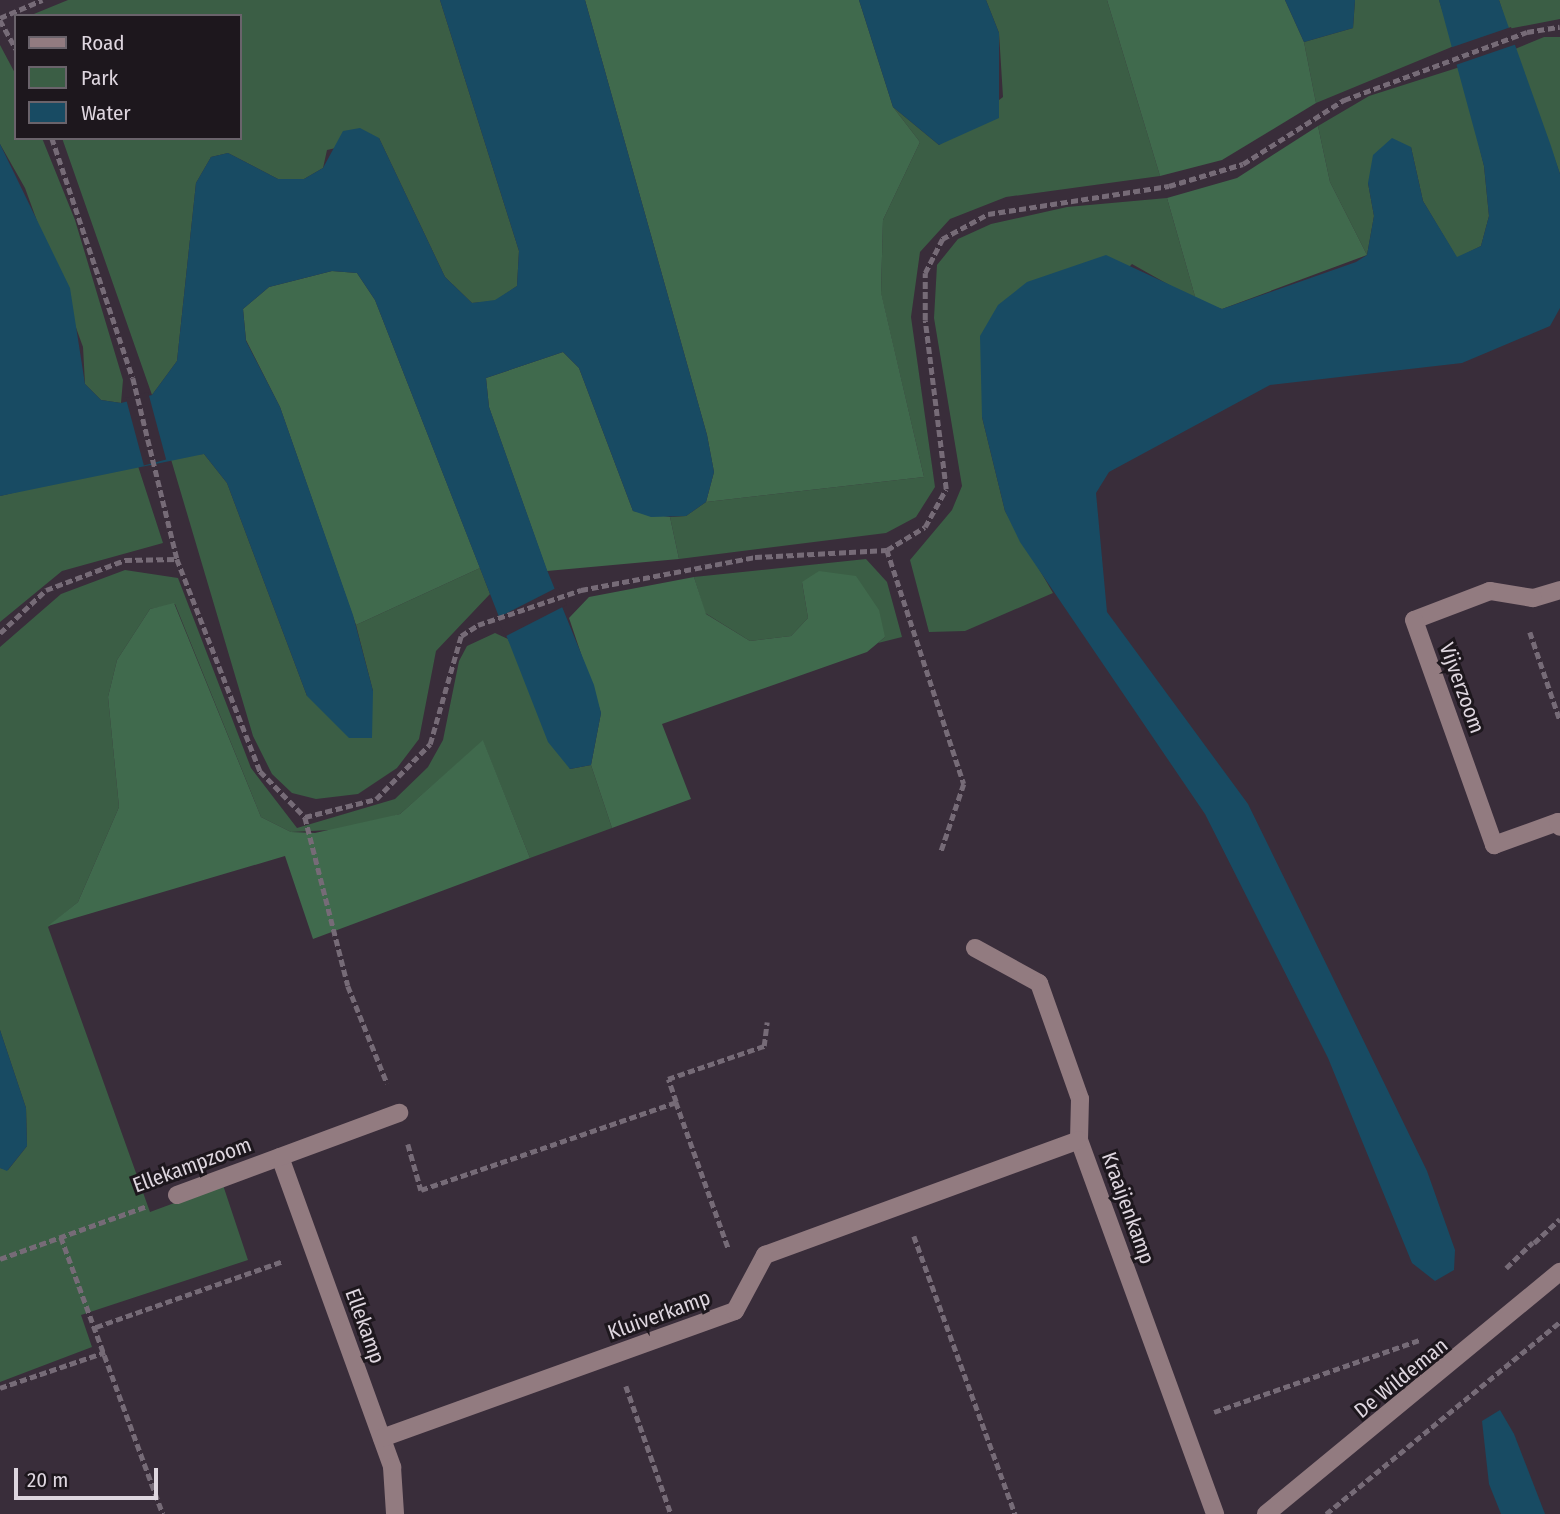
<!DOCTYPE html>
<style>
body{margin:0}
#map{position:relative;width:1560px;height:1514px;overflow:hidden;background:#392d3a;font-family:"Fira Sans Condensed",sans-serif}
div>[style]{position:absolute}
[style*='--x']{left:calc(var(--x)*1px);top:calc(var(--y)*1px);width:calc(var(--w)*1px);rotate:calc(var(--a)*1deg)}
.green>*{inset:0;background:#3b5e45}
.forest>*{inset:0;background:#406a4d}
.water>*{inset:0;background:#184b63}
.pier>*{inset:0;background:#392d3a;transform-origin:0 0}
.path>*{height:4.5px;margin-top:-2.25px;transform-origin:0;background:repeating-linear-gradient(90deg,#766b77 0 7px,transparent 0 10.5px)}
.minor>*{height:18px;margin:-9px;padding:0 9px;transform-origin:9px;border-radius:9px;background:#927b80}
span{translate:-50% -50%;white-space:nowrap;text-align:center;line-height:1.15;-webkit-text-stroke:6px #1d171d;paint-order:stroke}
.street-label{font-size:21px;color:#ded6df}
.legend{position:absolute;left:14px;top:14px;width:228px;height:126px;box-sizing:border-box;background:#1d171d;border:2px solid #6a636b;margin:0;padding:9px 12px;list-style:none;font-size:21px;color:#ded6df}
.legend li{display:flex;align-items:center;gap:14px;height:35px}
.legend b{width:35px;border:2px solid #6a636b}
.scale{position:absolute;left:14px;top:1468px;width:144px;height:32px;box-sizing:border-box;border:4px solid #ded6df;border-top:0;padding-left:9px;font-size:21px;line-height:24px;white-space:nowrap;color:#ded6df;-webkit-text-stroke:5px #1d171d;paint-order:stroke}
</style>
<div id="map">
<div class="green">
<div style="clip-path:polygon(68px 0,440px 0,519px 251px,517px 286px,495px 301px,472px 303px,445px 277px,379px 138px,327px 150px,323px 168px,304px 179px,278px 179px,228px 153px,211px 157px,196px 183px,177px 361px,152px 395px,62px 138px,240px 138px,240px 16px,29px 16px)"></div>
<div style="clip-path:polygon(986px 0,1107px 0,1160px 176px,1006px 197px,950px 219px,920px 252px,911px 317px,935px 487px,916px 517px,886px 533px,679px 559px,670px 517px,686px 516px,706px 502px,924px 477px,881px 293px,883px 220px,920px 142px,893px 107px,939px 145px,1003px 97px,999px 33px)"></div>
<div style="clip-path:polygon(1355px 0,1439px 0,1454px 46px,1316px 103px,1304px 42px,1353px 28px)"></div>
<div style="clip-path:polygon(1499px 0,1560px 0,1560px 19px,1508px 29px)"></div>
<div style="clip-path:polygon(1544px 37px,1560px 37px,1560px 174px,1515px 49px)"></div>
<div style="clip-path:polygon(0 45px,16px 75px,16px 138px,42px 138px,75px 220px,123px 380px,121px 403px,101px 400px,85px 384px,83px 347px,25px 188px,0 144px)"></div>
<div style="clip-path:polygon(1460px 67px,1484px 166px,1489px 216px,1481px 246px,1457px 258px,1423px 201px,1411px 147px,1368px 183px,1374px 216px,1367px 255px,1330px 182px,1318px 126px,1369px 96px)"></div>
<div style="clip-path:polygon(1167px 198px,1196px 300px,1132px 264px,982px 417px,1005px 511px,1053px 593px,965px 631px,929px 632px,910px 560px,952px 510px,962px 486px,934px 318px,937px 265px,958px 239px,991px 224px,1067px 207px)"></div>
<div style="clip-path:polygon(204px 454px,227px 483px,307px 696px,373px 691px,356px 625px,480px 568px,490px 594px,436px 651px,419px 739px,397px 768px,358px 794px,316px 799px,292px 793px,272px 774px,253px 736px,170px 456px)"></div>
<div style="clip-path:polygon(137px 463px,163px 543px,62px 571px,0 622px,0 496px)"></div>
<div style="clip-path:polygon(866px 559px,887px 582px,902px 637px,878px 643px,885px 637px,802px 582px,808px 618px,791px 636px,750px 641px,705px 613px,694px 577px)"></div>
<div style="clip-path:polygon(125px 570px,178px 578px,251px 768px,297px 828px,395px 799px,428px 767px,443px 740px,459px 661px,467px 646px,495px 633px,508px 639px,570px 769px,591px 765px,612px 828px,530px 858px,483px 741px,400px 814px,351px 829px,291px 832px,261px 817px,175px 604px,150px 609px,117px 660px,108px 697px,119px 807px,78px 902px,48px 927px,150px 1212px,223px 1185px,248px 1260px,81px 1315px,92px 1347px,0 1382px,0 1168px,8px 1170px,27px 1146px,26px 1108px,0 1030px,0 647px,61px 594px)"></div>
</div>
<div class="forest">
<div style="clip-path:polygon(585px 0,859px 0,893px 107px,920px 142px,883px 220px,881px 292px,924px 477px,706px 502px,714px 472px,707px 435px)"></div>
<div style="clip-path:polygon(1107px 0,1285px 0,1304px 42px,1316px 103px,1222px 160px,1160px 176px)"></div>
<div style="clip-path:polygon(1318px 126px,1330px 182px,1367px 255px,1222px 309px,1196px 300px,1167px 198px,1237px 178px)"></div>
<div style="clip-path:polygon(332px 271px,357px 273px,375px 300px,480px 568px,356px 625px,280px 407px,246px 340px,243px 309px,269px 287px)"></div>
<div style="clip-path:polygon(563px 352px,579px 368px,633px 511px,670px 517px,679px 559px,547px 571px,489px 407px,486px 378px)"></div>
<div style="clip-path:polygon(819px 571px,856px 576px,879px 610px,885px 637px,867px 652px,662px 724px,691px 799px,612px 828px,591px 765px,601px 713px,569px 618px,589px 597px,694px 577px,706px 614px,750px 641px,791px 636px,808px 618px,802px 582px)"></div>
<div style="clip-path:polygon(174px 603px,261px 817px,291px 832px,315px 833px,400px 814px,483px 740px,530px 858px,313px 939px,285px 856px,48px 926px,78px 902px,119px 807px,108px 697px,117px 660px,150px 609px)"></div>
</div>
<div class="water">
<div style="clip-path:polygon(440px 0,585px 0,707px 435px,714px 472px,706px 502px,686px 516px,651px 517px,633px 511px,579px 368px,563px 352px,486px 378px,489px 407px,547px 570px,594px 685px,601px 713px,591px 765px,570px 769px,548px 742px,375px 300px,357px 273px,332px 271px,269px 287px,243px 309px,246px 341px,280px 407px,353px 615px,373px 691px,372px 738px,349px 738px,307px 696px,227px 483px,204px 454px,0 496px,0 144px,70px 288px,85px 384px,101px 400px,121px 403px,152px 395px,177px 361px,196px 183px,211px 157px,228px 153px,278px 179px,304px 179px,323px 168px,343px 131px,360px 128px,379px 138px,445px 277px,472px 303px,495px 300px,517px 286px,519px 251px)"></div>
<div style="clip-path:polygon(859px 0,986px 0,999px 33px,999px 118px,939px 145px,893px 107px)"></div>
<div style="clip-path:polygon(1285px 0,1355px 0,1353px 28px,1304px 42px)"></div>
<div style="clip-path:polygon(1439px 0,1499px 0,1551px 146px,1560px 174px,1560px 308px,1550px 326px,1462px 363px,1270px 385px,1109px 472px,1096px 493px,1107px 612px,1248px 804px,1294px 898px,1427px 1171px,1455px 1250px,1454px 1270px,1435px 1281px,1412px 1263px,1328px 1058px,1205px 814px,1020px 542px,1005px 511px,982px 417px,980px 336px,998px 305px,1027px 282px,1106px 255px,1222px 309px,1356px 262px,1367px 255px,1374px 216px,1368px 183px,1373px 155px,1392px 138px,1411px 147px,1423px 201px,1457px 257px,1481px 246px,1489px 216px,1484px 166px)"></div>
<div style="clip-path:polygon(0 1030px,26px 1108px,27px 1146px,7px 1171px,0 1168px)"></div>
<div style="clip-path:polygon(1500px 1410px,1514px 1434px,1545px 1514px,1501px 1514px,1489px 1484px,1482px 1421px)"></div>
</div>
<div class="pier">
<div style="left:1511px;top:27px;width:18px;height:64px;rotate:71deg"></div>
<div style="left:148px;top:392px;width:70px;height:23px;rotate:75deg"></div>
<div style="left:558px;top:587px;width:20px;height:69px;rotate:63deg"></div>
</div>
<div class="path">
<div style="--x:0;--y:18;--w:46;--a:-23.2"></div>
<div style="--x:0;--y:20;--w:33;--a:61"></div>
<div style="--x:52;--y:138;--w:253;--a:71.4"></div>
<div style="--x:133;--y:378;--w:186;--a:76.3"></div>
<div style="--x:177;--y:559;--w:228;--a:68.6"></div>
<div style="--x:260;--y:771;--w:64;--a:45.6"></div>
<div style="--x:305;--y:817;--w:73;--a:-14.2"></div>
<div style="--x:376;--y:799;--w:77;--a:-45.5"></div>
<div style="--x:430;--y:744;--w:112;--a:-74"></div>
<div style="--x:461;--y:636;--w:20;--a:-33"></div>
<div style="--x:478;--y:625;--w:109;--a:-18.8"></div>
<div style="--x:581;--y:590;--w:177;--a:-10.7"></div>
<div style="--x:755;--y:557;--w:132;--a:-3"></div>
<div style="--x:887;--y:550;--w:44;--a:-31.2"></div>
<div style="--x:925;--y:527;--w:43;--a:-61.1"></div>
<div style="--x:946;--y:489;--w:170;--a:-97.1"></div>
<div style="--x:925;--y:320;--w:47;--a:-90"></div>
<div style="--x:925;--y:273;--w:38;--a:-63"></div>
<div style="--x:942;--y:239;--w:52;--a:-28.5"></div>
<div style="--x:988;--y:214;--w:183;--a:-8.8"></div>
<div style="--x:1169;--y:186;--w:77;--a:-16.6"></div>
<div style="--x:1243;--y:164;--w:120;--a:-32.4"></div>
<div style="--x:1344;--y:100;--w:195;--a:-20.4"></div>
<div style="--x:1527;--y:32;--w:33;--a:-9"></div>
<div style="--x:887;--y:550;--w:246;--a:71.8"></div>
<div style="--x:964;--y:784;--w:72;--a:108.7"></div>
<div style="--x:1530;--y:632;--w:93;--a:71.2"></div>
<div style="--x:0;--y:633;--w:63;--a:-43.1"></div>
<div style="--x:46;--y:590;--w:85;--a:-20.8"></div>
<div style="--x:125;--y:560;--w:52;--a:-1.1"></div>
<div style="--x:305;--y:817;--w:174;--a:75.7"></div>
<div style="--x:348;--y:986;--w:105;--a:68.1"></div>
<div style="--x:676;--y:1102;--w:157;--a:70.3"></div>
<div style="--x:408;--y:1144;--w:48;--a:74.2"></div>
<div style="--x:421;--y:1190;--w:270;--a:-19"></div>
<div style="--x:676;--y:1102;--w:24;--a:-109"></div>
<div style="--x:668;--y:1079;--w:102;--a:-19"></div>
<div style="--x:764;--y:1046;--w:24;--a:-83"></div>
<div style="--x:914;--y:1236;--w:296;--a:70"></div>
<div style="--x:61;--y:1237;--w:295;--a:69.8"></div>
<div style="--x:1534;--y:1243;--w:35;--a:-43"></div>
<div style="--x:0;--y:1259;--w:156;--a:-19.8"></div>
<div style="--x:1506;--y:1268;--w:37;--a:-44"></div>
<div style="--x:96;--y:1327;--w:198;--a:-19.4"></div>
<div style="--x:626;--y:1386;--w:136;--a:70.6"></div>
<div style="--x:0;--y:1388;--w:111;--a:-18.9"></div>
<div style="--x:1214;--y:1412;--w:218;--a:-19.3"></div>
<div style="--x:1326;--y:1514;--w:303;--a:-39.4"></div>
</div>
<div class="minor">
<div style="--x:1560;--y:590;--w:28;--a:163"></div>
<div style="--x:1533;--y:598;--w:44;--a:-170.8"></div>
<div style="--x:1490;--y:591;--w:81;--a:159.1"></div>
<div style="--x:1414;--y:620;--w:239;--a:70.4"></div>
<div style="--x:1494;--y:845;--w:68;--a:-19.8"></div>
<div style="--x:1558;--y:822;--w:5;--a:68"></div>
<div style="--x:975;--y:948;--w:73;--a:28.7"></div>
<div style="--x:1039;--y:983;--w:123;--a:70.5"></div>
<div style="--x:1080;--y:1099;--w:41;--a:91.4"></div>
<div style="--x:1079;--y:1140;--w:398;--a:70"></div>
<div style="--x:280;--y:1157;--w:330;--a:70.1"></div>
<div style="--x:392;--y:1467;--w:47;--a:86.3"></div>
<div style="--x:177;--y:1195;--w:237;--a:-20.3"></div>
<div style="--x:382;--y:1438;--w:375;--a:-19.8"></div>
<div style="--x:735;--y:1311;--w:64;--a:-61.8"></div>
<div style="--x:765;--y:1255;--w:334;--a:-20.1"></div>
<div style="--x:1266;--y:1514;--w:381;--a:-39.5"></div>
</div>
<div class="street-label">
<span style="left:1462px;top:688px;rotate:70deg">Vijverzoom</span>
<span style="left:192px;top:1165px;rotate:-20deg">Ellekampzoom</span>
<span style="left:1128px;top:1208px;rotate:70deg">Kraaijenkamp</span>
<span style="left:659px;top:1315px;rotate:-20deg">Kluiverkamp</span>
<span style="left:365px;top:1326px;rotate:70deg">Ellekamp</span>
<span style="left:1401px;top:1378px;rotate:-39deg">De Wildeman</span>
</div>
<ul class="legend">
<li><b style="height:9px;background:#927b80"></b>Road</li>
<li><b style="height:19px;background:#3b5e45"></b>Park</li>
<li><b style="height:19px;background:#184b63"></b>Water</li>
</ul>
<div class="scale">20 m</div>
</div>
